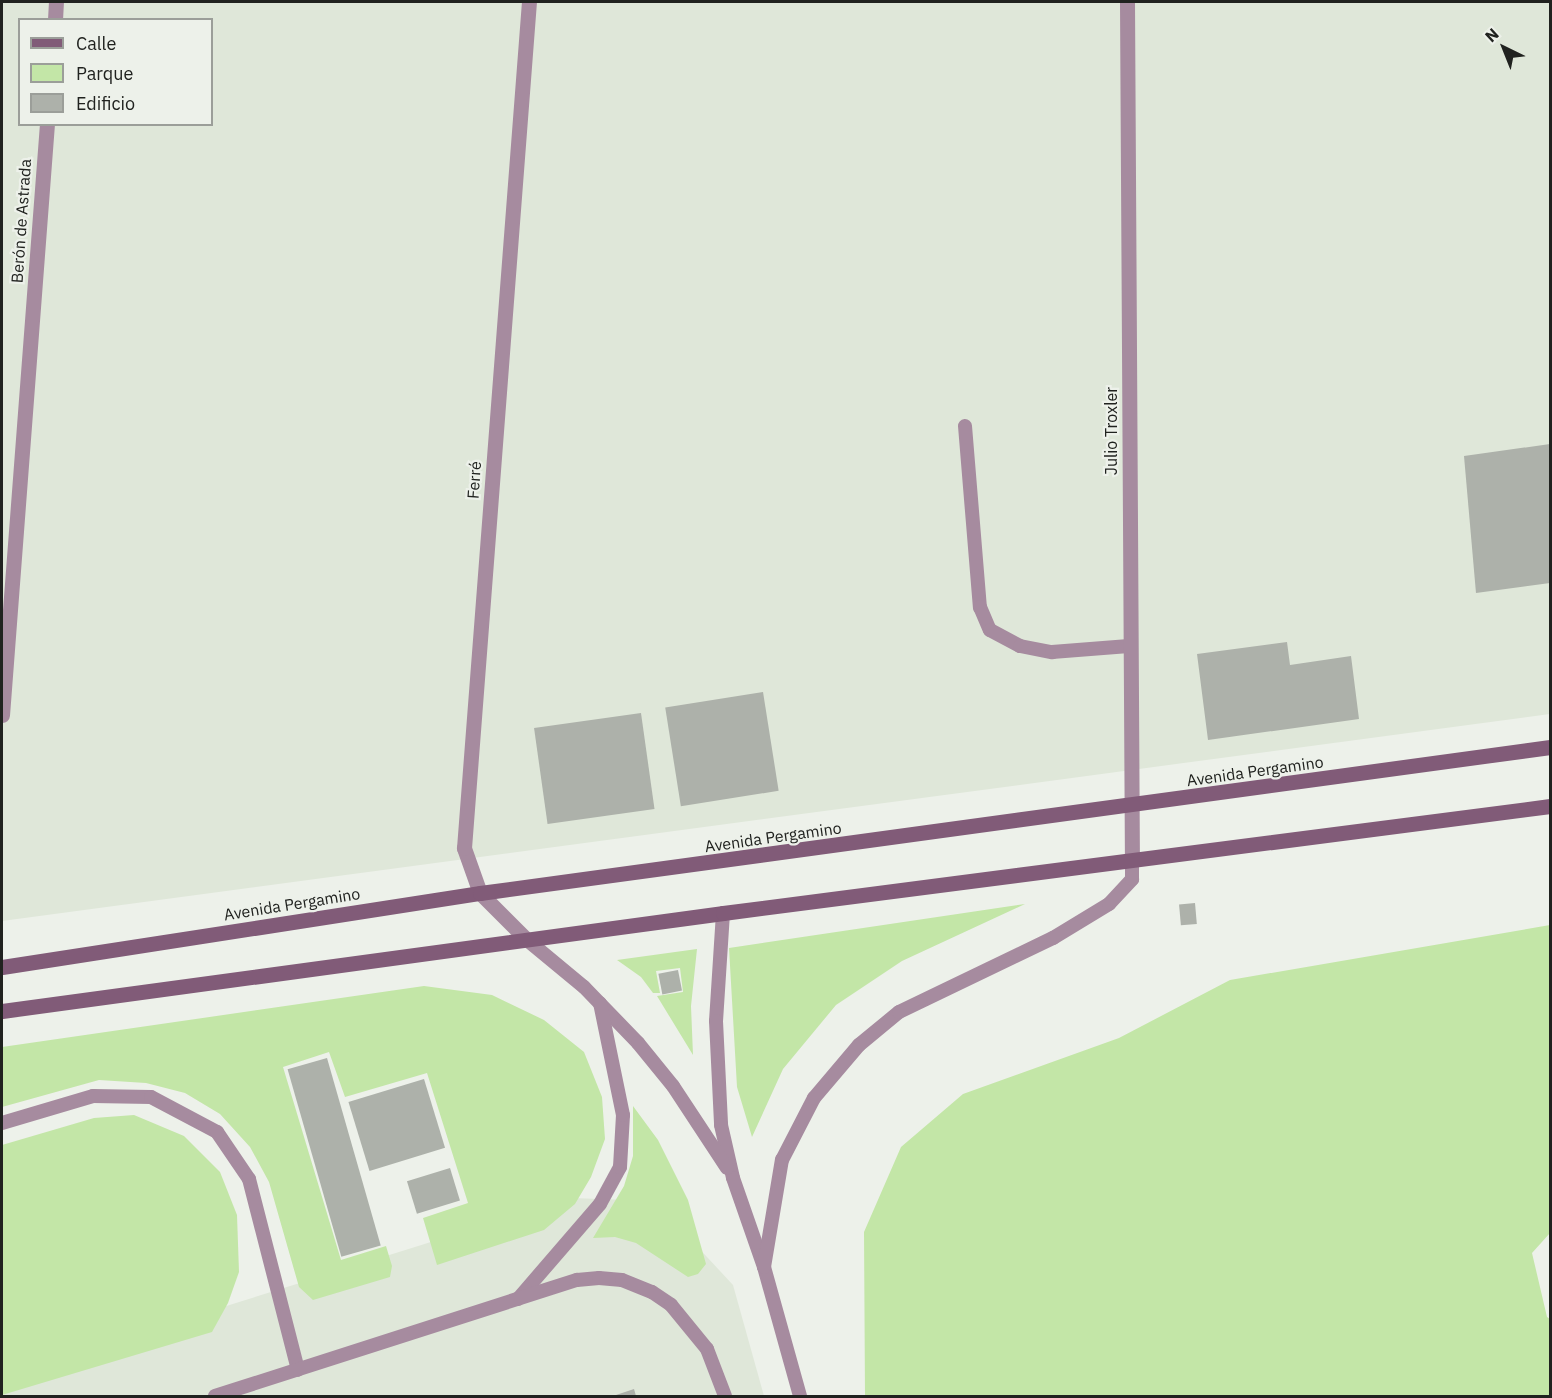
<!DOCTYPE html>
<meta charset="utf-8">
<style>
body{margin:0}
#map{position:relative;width:1552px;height:1398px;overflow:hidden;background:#edf1ea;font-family:"IBM Plex Sans",sans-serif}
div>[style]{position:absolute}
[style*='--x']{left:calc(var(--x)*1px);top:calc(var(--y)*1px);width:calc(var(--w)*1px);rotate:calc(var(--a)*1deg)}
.built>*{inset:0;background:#dfe7d9}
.green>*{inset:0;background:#c3e6a7}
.building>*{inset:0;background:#adb1aa;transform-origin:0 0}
.lane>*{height:14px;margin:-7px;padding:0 7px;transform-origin:7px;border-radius:7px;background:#a68b9f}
.street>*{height:15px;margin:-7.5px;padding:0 7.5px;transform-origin:7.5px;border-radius:7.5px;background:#a68b9f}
.secondary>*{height:15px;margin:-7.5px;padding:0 7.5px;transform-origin:7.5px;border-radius:7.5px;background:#815b78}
span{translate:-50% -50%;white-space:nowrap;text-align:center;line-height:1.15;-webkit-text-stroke:4.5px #edf1ea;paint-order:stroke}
.street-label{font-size:16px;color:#20221f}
.frame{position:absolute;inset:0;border:3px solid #20221f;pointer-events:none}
.legend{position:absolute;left:18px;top:18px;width:195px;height:108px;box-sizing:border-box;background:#edf1ea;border:2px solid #9b9e99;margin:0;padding:8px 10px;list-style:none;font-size:18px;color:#20221f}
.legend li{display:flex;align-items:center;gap:12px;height:30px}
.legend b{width:30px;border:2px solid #9b9e99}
.north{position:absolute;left:1474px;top:18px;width:60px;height:60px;-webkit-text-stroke:4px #edf1ea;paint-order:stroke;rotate:317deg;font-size:16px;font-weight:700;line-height:24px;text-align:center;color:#20221f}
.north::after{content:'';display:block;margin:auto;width:21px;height:27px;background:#20221f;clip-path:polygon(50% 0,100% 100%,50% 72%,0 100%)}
</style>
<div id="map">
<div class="built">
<div style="clip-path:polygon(evenodd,2px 2px,1550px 2px,1550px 714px,2px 921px,2px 2px,20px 20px,212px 20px,212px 124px,20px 124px,20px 20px)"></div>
<div style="clip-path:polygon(572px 1198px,628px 1200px,694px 1243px,733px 1285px,764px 1396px,2px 1396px,2px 1376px)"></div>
</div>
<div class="green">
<div style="clip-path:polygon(1025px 904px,902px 961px,836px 1005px,783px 1069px,752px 1137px,737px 1087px,729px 948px)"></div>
<div style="clip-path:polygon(1550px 925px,1550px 1233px,1532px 1253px,1547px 1317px,1550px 1319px,1550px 1396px,865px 1396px,864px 1232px,901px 1147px,963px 1094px,1119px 1038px,1230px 980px)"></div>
<div style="clip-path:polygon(697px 949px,691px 1006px,693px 1055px,657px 996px,683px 992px,680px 968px,656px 971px,660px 993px,653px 993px,641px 977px,617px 960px)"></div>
<div style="clip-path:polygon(424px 986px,492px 995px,544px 1020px,584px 1052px,602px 1097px,605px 1139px,591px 1177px,575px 1204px,544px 1230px,437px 1265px,423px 1218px,468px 1203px,427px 1073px,345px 1097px,329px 1052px,283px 1067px,341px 1260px,386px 1246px,392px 1266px,390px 1277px,313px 1300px,299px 1287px,269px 1182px,250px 1147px,220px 1114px,185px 1093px,146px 1083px,99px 1080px,2px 1107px,2px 1047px)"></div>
<div style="clip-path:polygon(633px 1106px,658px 1140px,688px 1200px,706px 1264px,698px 1274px,688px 1277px,636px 1243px,615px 1237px,593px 1238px,624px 1186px,633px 1156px)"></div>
<div style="clip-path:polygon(134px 1115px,184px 1136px,220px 1172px,237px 1215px,239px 1272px,228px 1303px,212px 1332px,2px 1395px,2px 1145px,94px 1118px)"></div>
</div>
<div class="building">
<div style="clip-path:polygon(1550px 444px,1550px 583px,1476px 593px,1464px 456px)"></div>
<div style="clip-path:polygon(1287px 642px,1290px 665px,1351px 656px,1359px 719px,1208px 740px,1197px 654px)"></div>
<div style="left:763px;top:692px;width:100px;height:99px;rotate:81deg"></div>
<div style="left:641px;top:713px;width:97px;height:108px;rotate:82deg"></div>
<div style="left:1195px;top:903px;width:21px;height:16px;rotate:85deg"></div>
<div style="left:678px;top:970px;width:21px;height:20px;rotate:79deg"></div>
<div style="left:327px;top:1058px;width:195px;height:41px;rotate:74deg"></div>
<div style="left:424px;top:1079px;width:72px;height:79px;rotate:73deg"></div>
<div style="left:450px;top:1168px;width:34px;height:45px;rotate:73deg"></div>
<div style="clip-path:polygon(634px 1389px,636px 1396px,613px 1396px)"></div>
</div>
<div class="lane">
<div style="--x:965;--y:426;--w:182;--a:85.3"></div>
<div style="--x:980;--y:607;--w:25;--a:67"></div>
<div style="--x:990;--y:630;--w:34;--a:28"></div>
<div style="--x:1020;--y:646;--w:33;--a:11"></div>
<div style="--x:1052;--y:652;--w:77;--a:-4.5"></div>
<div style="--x:723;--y:913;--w:108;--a:93.7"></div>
<div style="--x:716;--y:1021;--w:104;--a:87.2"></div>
<div style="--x:721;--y:1125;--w:54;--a:77.2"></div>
<div style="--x:733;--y:1178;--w:94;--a:70.8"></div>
<div style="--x:764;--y:1267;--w:134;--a:74.4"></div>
<div style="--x:526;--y:939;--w:75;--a:39.6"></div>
<div style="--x:584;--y:987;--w:78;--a:46"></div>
<div style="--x:638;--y:1043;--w:55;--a:50.9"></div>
<div style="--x:673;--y:1086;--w:98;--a:56.6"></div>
<div style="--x:2;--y:1123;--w:95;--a:-16.5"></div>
<div style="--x:93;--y:1096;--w:58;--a:1"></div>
<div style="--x:151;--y:1097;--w:75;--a:27.9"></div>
<div style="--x:217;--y:1132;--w:57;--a:55.8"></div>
<div style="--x:249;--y:1179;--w:197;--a:75.6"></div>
<div style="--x:764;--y:1267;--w:109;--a:-80.5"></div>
<div style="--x:782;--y:1160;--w:70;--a:-62.7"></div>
<div style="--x:814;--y:1098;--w:70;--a:-49.7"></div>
<div style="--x:859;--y:1045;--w:52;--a:-39.5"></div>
<div style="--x:899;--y:1012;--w:171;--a:-25.7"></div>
<div style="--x:1053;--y:938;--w:66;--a:-31.3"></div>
<div style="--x:1109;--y:904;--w:34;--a:-47"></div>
<div style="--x:1132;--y:879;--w:19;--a:-90"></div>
<div style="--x:518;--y:1299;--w:125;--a:-49.2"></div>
<div style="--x:600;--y:1204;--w:42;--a:-61.6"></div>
<div style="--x:620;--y:1167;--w:52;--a:-86.7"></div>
<div style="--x:623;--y:1115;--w:114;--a:-101.6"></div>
<div style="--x:215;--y:1396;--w:380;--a:-17.8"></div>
<div style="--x:577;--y:1280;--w:22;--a:-5"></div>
<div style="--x:599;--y:1278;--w:23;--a:5"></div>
<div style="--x:622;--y:1280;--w:32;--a:22"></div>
<div style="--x:652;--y:1292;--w:23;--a:34"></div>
<div style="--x:671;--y:1305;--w:57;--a:50.7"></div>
<div style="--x:707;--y:1349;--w:50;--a:69"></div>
</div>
<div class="street">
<div style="--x:1127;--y:2;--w:858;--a:89.67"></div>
<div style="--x:55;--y:20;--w:18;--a:-87"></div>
<div style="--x:2;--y:715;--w:593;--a:-85.65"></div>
<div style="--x:526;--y:939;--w:65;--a:-135"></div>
<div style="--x:480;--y:893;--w:48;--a:-109.6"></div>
<div style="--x:464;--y:848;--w:848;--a:-85.61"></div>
</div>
<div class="secondary">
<div style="--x:2;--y:967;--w:484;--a:-8.8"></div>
<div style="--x:480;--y:893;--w:1080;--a:-7.77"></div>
<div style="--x:2;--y:1011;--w:728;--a:-7.74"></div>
<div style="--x:723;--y:913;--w:834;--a:-7.37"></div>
</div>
<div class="street-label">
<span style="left:21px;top:221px;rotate:-86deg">Berón de Astrada</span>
<span style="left:1111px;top:431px;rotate:-90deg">Julio Troxler</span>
<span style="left:474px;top:480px;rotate:-86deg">Ferré</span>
<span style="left:1255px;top:771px;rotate:-8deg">Avenida Pergamino</span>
<span style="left:773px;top:837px;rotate:-8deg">Avenida Pergamino</span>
<span style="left:292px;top:904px;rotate:-9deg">Avenida Pergamino</span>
</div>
<div class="frame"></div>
<ul class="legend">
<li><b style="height:8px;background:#815b78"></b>Calle</li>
<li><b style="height:16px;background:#c3e6a7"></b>Parque</li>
<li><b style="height:16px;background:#adb1aa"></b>Edificio</li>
</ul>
<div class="north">N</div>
</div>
